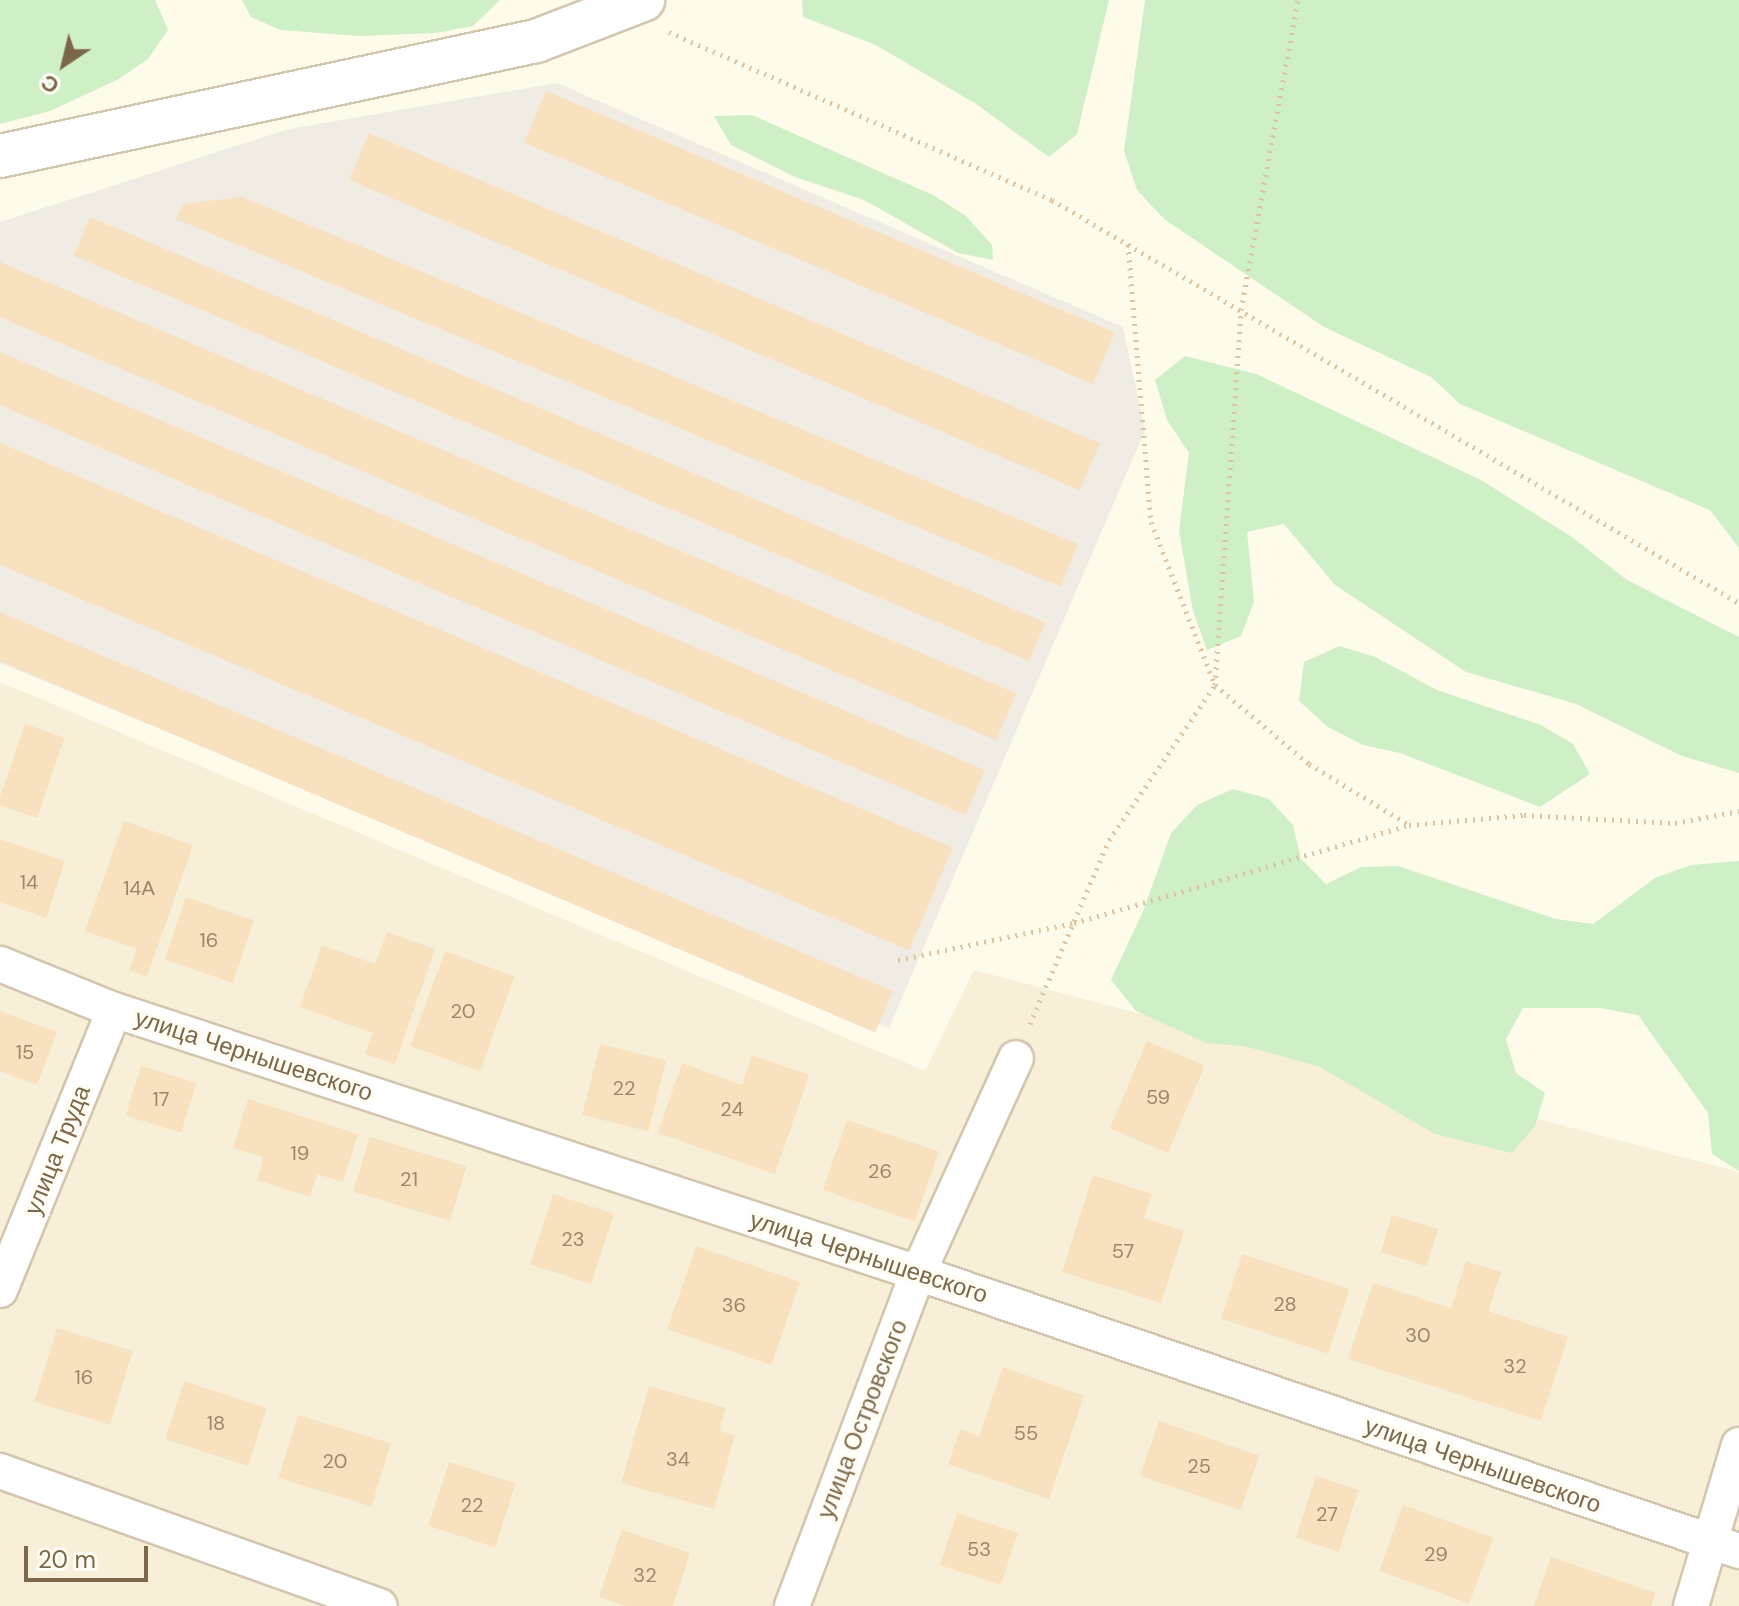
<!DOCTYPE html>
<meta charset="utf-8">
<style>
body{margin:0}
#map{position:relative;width:1739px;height:1606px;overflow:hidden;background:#fefbeb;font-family:"DM Sans",sans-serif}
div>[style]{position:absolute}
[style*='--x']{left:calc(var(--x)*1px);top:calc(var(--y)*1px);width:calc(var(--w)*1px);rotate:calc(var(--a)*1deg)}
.residential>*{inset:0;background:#f7efd8}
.industrial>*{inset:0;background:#f0ece3}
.green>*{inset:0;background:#cfefc6}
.building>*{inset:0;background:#f7e1bf;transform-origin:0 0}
.path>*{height:5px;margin-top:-2.5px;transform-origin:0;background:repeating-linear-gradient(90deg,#ddc4a1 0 2px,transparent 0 8px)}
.roads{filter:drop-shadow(2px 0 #d3c6ae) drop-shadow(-2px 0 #d3c6ae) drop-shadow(0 2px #d3c6ae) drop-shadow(0 -2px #d3c6ae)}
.minor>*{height:34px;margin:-17px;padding:0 17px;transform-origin:17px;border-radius:17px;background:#fff}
.tertiary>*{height:42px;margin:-21px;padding:0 21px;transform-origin:21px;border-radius:21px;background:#fff}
span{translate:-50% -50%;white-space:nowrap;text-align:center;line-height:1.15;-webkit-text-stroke:7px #fffdf3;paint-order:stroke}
.number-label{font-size:20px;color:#9c8667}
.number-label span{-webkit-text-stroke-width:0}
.street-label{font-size:24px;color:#7d674a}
.north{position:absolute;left:24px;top:24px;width:80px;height:80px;-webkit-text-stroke:6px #fffdf3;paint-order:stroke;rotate:215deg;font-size:22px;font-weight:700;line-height:32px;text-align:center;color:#7d674a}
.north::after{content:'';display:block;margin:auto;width:28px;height:36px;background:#7d674a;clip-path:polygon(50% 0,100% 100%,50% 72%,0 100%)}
.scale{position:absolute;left:24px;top:1546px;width:124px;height:36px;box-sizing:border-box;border:4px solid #7d674a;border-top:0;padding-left:10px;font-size:24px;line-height:28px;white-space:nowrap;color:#7d674a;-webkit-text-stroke:6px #fffdf3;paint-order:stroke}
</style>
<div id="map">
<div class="residential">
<div style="clip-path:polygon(0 682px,925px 1071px,974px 970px,1739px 1172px,1739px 1606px,0 1606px)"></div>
</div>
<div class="industrial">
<div style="clip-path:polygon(557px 83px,1123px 327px,1145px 430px,889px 1028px,0 663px,0 222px,289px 129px)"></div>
</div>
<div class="green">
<div style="clip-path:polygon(0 0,155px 0,168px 30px,148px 59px,117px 80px,50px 111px,0 124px)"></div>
<div style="clip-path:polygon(242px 0,499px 0,499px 1px,473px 26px,436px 33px,360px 36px,280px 30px,251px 17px)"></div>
<div style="clip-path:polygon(802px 0,1109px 0,1077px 134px,1049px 157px,976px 104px,876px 45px,803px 17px)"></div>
<div style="clip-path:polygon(1145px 0,1739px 0,1739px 548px,1710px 510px,1460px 404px,1431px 377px,1324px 327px,1164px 219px,1137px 190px,1124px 151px)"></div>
<div style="clip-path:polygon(752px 115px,933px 195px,966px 216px,992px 245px,993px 260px,958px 253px,864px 200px,795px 177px,731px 145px,714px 116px)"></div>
<div style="clip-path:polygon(1185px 356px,1256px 374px,1481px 480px,1572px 537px,1627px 580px,1739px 637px,1739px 773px,1682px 756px,1576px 704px,1466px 672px,1335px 585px,1284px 524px,1247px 532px,1254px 602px,1241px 636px,1207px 650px,1193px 611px,1179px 531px,1189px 453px,1167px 420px,1155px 380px)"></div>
<div style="clip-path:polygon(1340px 646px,1375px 657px,1437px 690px,1541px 725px,1573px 744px,1590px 774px,1540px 807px,1400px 753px,1363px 745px,1328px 727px,1299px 701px,1304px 662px)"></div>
<div style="clip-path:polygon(1233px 789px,1269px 799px,1293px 825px,1301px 859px,1326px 884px,1361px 867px,1398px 866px,1556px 919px,1593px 924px,1655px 878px,1691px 865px,1739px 861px,1739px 1171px,1712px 1154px,1708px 1113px,1638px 1015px,1600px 1008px,1523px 1008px,1506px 1039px,1516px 1073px,1545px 1093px,1535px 1126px,1512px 1153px,1435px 1134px,1318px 1066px,1244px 1046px,1206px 1043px,1136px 1011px,1111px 980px,1144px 909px,1171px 833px,1197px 805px)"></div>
</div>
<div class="building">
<div style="left:546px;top:91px;width:618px;height:56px;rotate:23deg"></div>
<div style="left:369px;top:133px;width:794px;height:51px;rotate:23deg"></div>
<div style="clip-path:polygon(242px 197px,1078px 544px,1061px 587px,176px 219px,183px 204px)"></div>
<div style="left:90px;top:217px;width:1038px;height:42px;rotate:23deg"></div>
<div style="left:0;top:262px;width:1104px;height:51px;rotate:23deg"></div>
<div style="left:0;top:352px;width:1070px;height:49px;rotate:23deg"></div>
<div style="left:0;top:443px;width:1035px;height:112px;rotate:23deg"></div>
<div style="left:0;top:612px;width:970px;height:45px;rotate:23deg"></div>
<div style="left:25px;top:724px;width:42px;height:85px;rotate:19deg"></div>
<div style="clip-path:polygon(124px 821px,193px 845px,147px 977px,129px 970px,137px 949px,85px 931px)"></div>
<div style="clip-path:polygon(0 839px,65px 861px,46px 918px,0 902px)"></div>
<div style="left:186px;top:897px;width:72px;height:66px;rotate:19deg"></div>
<div style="clip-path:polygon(387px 932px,435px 949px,395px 1064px,365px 1054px,373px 1033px,300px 1007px,322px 945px,375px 964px)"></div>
<div style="left:445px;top:951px;width:74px;height:101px;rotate:20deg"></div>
<div style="clip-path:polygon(0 1011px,57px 1032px,37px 1085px,0 1071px)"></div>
<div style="left:1147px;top:1041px;width:63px;height:95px;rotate:23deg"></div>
<div style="left:600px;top:1044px;width:68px;height:73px;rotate:14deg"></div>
<div style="clip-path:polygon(752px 1055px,809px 1075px,775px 1174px,658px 1133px,682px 1063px,742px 1085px)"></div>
<div style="left:141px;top:1066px;width:58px;height:52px;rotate:17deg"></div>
<div style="clip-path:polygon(248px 1099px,358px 1134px,343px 1182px,317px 1174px,310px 1197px,257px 1180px,263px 1157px,233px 1148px)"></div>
<div style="left:847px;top:1120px;width:97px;height:74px;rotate:19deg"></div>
<div style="left:370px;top:1137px;width:101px;height:57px;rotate:17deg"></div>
<div style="clip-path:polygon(1093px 1175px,1152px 1194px,1144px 1218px,1184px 1231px,1161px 1303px,1062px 1272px)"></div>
<div style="left:553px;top:1194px;width:64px;height:74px;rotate:18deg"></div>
<div style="left:1392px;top:1215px;width:48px;height:39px;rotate:17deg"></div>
<div style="left:696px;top:1246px;width:110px;height:88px;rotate:19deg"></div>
<div style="left:1242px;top:1254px;width:113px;height:68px;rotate:18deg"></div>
<div style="clip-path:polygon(1466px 1261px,1501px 1272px,1488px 1311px,1568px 1337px,1541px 1421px,1348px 1359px,1373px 1283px,1451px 1308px)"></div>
<div style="left:57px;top:1328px;width:79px;height:77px;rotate:17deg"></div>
<div style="clip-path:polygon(1003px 1367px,1084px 1396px,1049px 1499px,948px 1464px,960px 1429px,979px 1436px)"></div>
<div style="left:184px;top:1381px;width:87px;height:61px;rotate:18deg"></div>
<div style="clip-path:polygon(649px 1386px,726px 1408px,719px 1431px,735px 1435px,714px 1509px,621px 1483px)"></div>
<div style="left:298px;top:1415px;width:97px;height:66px;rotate:17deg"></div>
<div style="left:1159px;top:1421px;width:106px;height:58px;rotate:19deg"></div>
<div style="left:449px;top:1462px;width:70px;height:67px;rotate:18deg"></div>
<div style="left:1316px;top:1476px;width:45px;height:65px;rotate:18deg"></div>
<div style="left:1403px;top:1505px;width:96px;height:70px;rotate:20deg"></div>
<div style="left:957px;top:1513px;width:64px;height:55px;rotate:18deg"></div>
<div style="clip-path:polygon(622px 1530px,690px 1553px,673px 1606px,626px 1606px,599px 1597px)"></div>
<div style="clip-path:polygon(1551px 1557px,1656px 1593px,1651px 1606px,1534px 1606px)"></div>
</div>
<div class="path">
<div style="--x:669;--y:32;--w:418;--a:23.7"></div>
<div style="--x:1052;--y:200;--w:796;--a:30.4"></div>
<div style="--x:1128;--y:244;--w:279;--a:85.3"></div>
<div style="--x:1151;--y:522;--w:175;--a:68.6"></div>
<div style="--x:1215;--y:685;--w:123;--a:40"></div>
<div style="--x:1309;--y:764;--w:117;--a:31.4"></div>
<div style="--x:1409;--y:825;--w:115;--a:-5"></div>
<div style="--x:1524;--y:815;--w:151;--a:3"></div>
<div style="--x:1675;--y:823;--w:65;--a:-10.6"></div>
<div style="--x:898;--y:960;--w:180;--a:-11.9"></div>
<div style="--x:1074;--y:923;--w:349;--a:-16.3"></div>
<div style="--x:1030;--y:1024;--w:200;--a:-66.8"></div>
<div style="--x:1109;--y:840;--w:188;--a:-55.6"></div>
<div style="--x:1215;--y:685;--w:376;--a:-86"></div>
<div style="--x:1241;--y:310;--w:315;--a:-79.6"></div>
</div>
<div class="roads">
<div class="minor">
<div style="--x:0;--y:964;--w:123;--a:22"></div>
<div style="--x:114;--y:1010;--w:846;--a:18.11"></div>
<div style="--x:918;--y:1273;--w:867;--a:18.71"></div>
<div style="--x:0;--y:1290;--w:302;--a:-67.8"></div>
<div style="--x:0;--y:1471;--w:403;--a:19.6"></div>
<div style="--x:792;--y:1606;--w:356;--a:-69.3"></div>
<div style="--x:918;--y:1273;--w:236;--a:-65.5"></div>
<div style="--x:1691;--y:1606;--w:168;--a:-73.4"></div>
</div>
<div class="tertiary">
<div style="--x:0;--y:156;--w:548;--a:-12.11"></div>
<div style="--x:536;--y:41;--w:115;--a:-21"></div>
</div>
</div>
<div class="number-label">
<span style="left:29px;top:882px">14</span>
<span style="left:139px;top:888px">14А</span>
<span style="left:209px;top:940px">16</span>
<span style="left:463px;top:1011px">20</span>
<span style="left:25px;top:1052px">15</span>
<span style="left:624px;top:1088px">22</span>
<span style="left:1158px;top:1097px">59</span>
<span style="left:161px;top:1099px">17</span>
<span style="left:732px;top:1109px">24</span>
<span style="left:300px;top:1153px">19</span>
<span style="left:880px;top:1171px">26</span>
<span style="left:409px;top:1179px">21</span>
<span style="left:573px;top:1239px">23</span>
<span style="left:1123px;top:1251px">57</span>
<span style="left:1285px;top:1304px">28</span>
<span style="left:734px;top:1305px">36</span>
<span style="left:1418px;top:1335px">30</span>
<span style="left:1515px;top:1366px">32</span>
<span style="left:84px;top:1377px">16</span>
<span style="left:216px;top:1423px">18</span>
<span style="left:1026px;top:1433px">55</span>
<span style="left:678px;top:1459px">34</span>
<span style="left:335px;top:1461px">20</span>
<span style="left:1199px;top:1466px">25</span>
<span style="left:472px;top:1505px">22</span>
<span style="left:1327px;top:1514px">27</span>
<span style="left:979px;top:1549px">53</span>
<span style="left:1436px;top:1554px">29</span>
<span style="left:645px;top:1575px">32</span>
</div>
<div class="street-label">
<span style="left:254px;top:1055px;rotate:18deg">улица Чернышевского</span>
<span style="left:57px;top:1150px;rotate:-68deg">улица Труда</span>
<span style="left:869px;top:1257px;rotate:18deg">улица Чернышевского</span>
<span style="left:862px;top:1419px;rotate:-69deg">улица Островского</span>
<span style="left:1483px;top:1465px;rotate:19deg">улица Чернышевского</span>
</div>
<div class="north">С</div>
<div class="scale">20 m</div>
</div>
